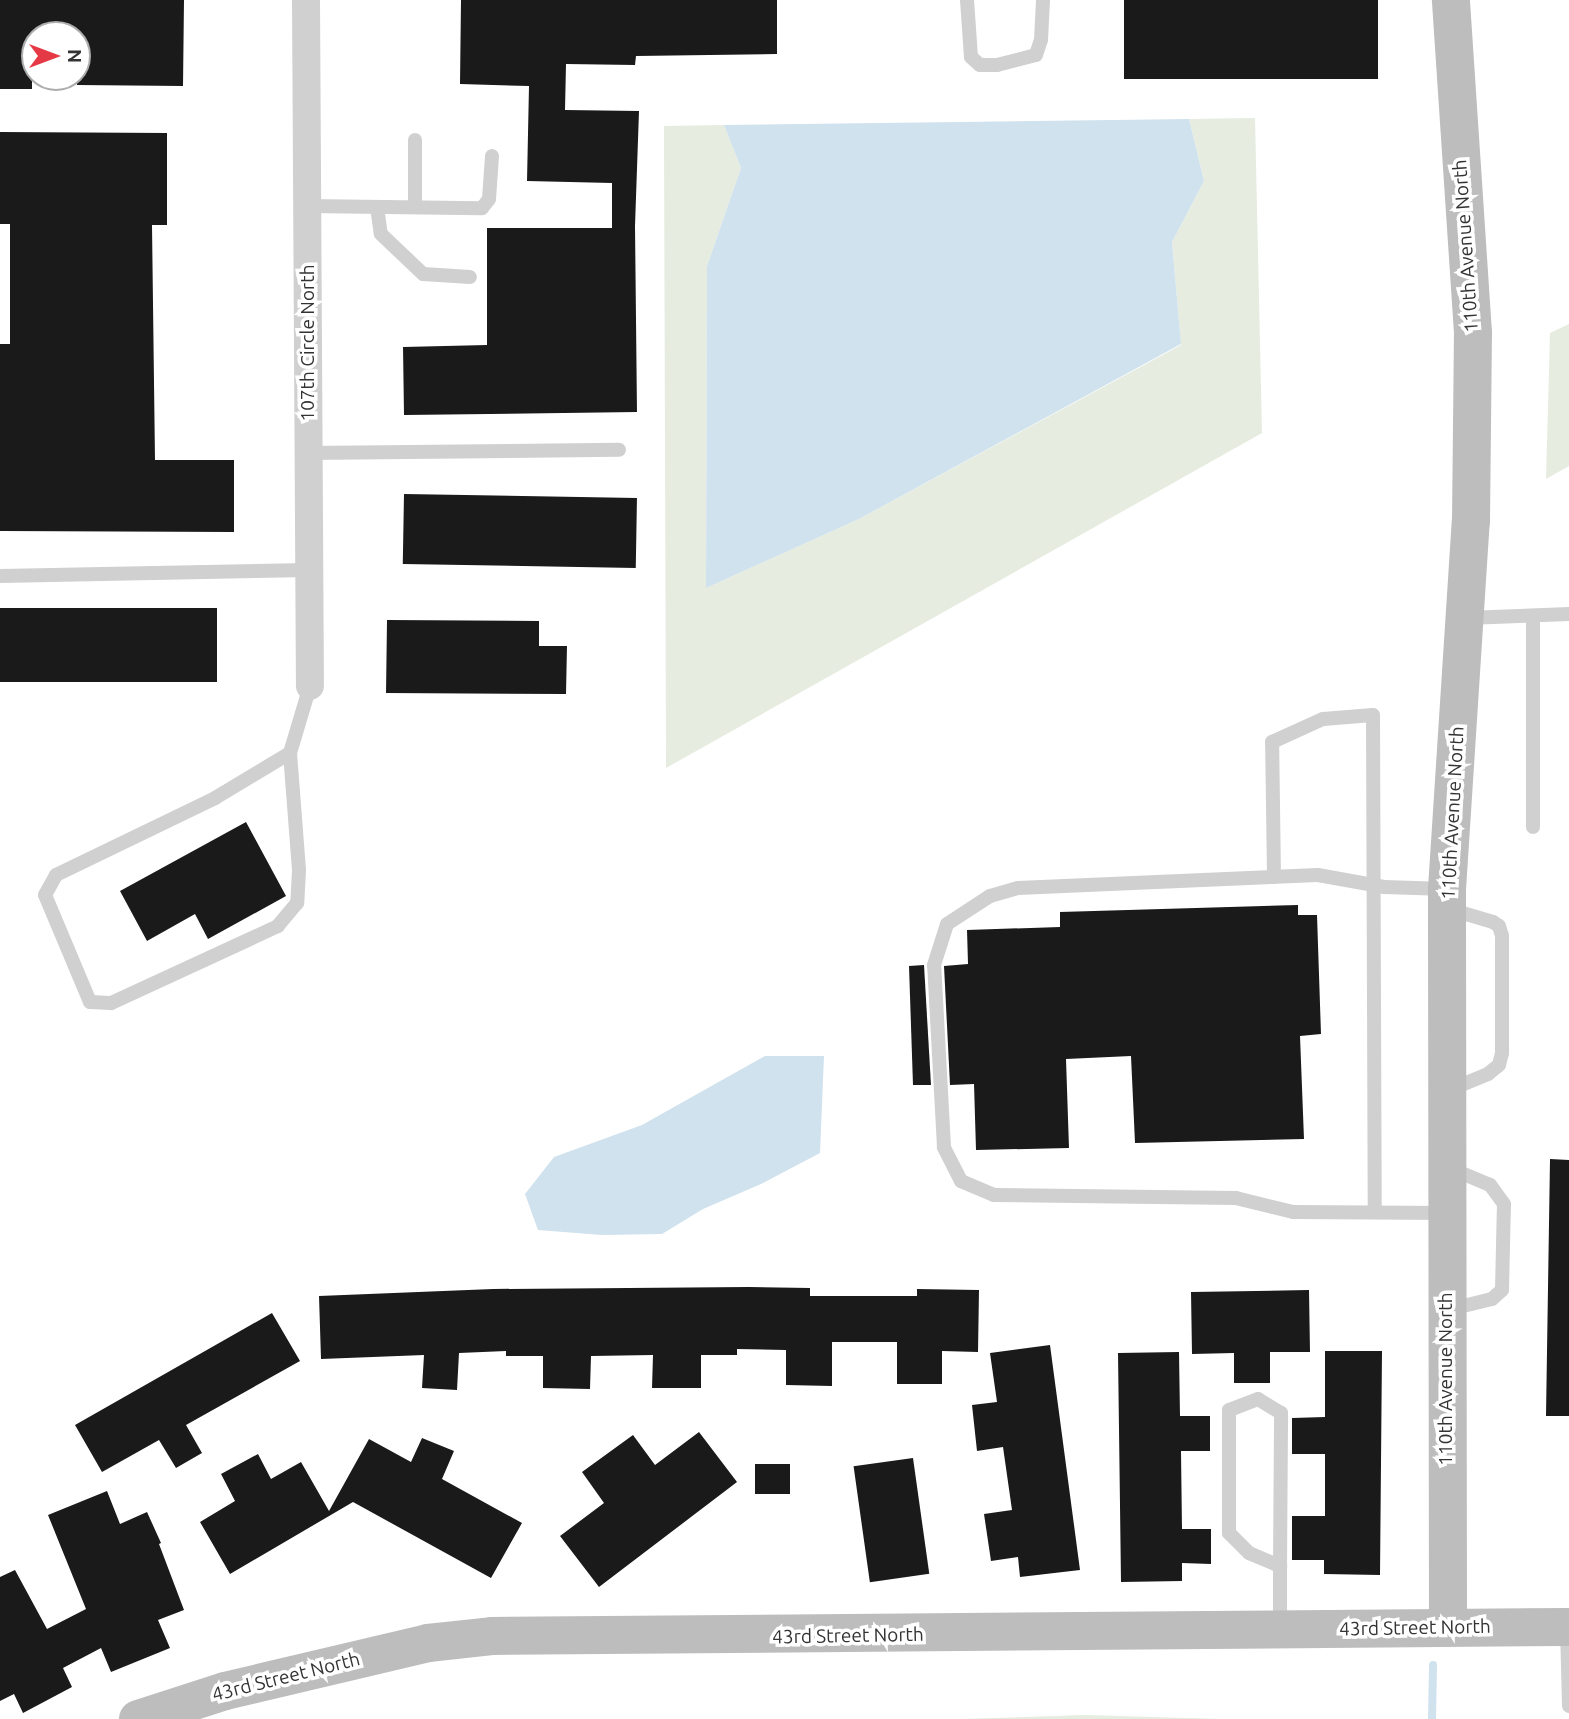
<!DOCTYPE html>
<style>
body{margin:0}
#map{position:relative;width:1569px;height:1719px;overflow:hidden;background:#fff;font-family:Ubuntu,sans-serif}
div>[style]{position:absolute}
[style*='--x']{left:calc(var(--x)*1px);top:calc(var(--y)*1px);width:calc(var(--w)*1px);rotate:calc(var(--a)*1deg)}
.green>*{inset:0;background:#e6ecdf}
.water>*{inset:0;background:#cfe2ee}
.stream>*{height:8px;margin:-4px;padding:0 4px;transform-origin:4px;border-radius:4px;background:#cfe2ee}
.building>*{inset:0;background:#1a1a1a;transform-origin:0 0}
.lane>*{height:14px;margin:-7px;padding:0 7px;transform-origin:7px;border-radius:7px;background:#d0d0d0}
.street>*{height:28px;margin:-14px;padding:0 14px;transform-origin:14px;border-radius:14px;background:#d0d0d0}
.secondary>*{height:38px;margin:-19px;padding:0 19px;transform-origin:19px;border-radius:19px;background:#bdbdbd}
span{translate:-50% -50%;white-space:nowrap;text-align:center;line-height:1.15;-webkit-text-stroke:7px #fff;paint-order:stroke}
.street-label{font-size:19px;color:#333}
.north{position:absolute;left:21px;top:21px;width:70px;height:70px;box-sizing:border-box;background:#fff;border:2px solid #adadad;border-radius:50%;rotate:90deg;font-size:19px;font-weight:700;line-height:28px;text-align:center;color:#333}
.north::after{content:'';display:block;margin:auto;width:24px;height:32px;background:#e63946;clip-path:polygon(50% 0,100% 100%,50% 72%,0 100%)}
</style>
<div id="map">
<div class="green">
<div style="clip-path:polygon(1255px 118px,1262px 433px,666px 768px,664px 126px,724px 125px,741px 168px,707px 266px,706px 588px,859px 519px,1181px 345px,1172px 242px,1204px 181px,1189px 119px)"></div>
<div style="clip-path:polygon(1569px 324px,1569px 466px,1546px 479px,1550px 333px)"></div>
<div style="clip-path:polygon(1086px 1715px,1220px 1719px,964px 1719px)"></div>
</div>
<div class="water">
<div style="clip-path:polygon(1189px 119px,1204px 181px,1172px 242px,1181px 344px,859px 519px,706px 588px,707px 266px,741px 168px,724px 125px)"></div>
<div style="clip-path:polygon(765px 1056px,824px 1056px,820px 1153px,761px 1184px,703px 1209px,662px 1234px,602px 1235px,538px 1230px,525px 1194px,554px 1157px,642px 1125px)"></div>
</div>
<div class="stream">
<div style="--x:1432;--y:1719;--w:54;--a:-88.9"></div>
</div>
<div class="building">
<div style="clip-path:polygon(0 0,184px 0,183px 86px,77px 85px,77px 35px,32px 35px,32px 89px,0 89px)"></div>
<div style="clip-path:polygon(461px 0,777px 0,777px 54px,636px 56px,635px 65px,566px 64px,565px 110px,639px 111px,635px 226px,637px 412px,404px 415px,403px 347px,487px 345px,487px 228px,612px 228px,612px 183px,527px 181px,529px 86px,460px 84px)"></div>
<div style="left:1124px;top:0;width:254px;height:79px"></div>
<div style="clip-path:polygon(0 132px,167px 133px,167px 225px,152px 225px,155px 460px,234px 460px,234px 532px,0 531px,0 344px,10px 344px,10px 224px,0 224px)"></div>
<div style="left:404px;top:494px;width:233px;height:70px;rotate:1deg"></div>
<div style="left:0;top:608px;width:217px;height:74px"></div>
<div style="clip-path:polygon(387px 620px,539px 621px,539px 646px,567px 646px,566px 694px,386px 693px)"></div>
<div style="clip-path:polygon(246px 822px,286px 896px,208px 939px,195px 914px,147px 941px,120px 891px)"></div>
<div style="clip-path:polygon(1298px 905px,1298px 915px,1317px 915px,1321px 1034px,1300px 1036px,1304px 1139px,1135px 1143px,1131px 1056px,1066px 1059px,1069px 1148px,976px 1150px,974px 1084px,950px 1085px,944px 966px,968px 964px,967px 930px,1060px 927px,1060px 912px)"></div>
<div style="clip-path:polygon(924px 965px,931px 1085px,913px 1085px,909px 966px)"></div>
<div style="clip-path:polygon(1550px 1159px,1569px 1160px,1569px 1416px,1546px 1416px)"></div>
<div style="clip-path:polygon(749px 1287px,810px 1288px,810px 1296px,917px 1296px,917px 1289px,979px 1290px,978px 1352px,942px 1351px,942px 1384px,897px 1384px,897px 1342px,832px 1342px,832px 1386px,786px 1385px,786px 1350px,737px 1349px,737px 1355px,701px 1355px,701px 1388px,652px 1388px,653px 1355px,591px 1356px,590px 1389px,543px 1388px,543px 1356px,506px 1356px,506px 1351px,459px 1353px,457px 1390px,422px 1388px,424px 1355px,321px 1359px,319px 1296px,493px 1289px)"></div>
<div style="clip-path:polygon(1309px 1290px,1310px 1352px,1270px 1352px,1270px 1383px,1234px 1383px,1234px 1353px,1192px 1354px,1191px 1292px)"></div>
<div style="clip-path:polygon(272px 1313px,300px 1361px,186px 1425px,202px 1453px,176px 1468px,159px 1440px,102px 1472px,75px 1425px)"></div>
<div style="clip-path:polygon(1050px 1345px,1080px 1570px,1020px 1577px,1018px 1557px,991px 1561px,984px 1514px,1012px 1510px,1003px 1447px,977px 1451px,972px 1405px,997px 1402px,990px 1353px)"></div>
<div style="clip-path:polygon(1325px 1351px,1382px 1351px,1380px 1575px,1324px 1574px,1324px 1560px,1292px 1560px,1292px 1516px,1325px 1516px,1325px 1454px,1292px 1454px,1292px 1418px,1325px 1417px)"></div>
<div style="clip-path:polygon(1179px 1352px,1180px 1416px,1210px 1416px,1210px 1451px,1181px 1451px,1182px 1529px,1211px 1529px,1211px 1564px,1182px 1563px,1182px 1581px,1121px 1582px,1118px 1353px)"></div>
<div style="clip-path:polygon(699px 1432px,737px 1482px,599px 1587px,560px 1536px,604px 1503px,582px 1472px,633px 1435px,655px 1465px)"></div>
<div style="clip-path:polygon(422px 1438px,454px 1451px,442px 1479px,522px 1523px,491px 1578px,353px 1502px,230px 1574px,200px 1522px,235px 1501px,221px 1474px,258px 1454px,271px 1479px,301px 1462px,329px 1511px,369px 1439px,411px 1462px)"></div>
<div style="left:913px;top:1458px;width:117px;height:60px;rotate:82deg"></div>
<div style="left:755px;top:1464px;width:35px;height:30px"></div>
<div style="clip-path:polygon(107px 1491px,120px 1524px,147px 1512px,161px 1543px,159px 1544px,184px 1610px,158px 1620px,170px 1648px,111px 1672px,101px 1648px,63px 1668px,72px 1687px,23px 1713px,14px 1694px,0 1701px,0 1577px,15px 1570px,47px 1629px,86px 1609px,48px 1515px)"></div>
</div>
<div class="lane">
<div style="--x:967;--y:0;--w:57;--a:86"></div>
<div style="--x:971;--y:57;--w:12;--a:42"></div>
<div style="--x:980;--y:65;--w:17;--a:0"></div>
<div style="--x:997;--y:65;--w:40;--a:-14.4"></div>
<div style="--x:1036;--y:55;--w:16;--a:-72"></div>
<div style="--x:1041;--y:40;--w:40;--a:-87.1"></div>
<div style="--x:307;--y:206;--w:175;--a:0.7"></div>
<div style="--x:482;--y:208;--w:11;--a:-52"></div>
<div style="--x:489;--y:199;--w:43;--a:-86"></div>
<div style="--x:377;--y:207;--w:27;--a:82"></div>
<div style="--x:381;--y:234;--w:58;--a:43.6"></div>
<div style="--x:423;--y:274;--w:47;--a:3.7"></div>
<div style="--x:415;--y:207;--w:67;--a:-90"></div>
<div style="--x:308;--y:453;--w:311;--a:-0.6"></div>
<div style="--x:0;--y:576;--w:309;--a:-1.1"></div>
<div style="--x:1466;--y:618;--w:103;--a:-2.2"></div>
<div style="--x:290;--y:753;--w:117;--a:85.6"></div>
<div style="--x:299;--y:870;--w:33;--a:93"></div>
<div style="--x:297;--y:903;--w:30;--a:130"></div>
<div style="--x:278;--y:926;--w:184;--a:155.2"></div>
<div style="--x:111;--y:1003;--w:21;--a:-177"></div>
<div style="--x:90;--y:1002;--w:116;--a:-112.8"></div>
<div style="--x:45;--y:895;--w:23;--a:-61"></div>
<div style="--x:56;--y:875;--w:177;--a:-25.8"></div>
<div style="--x:215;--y:798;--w:87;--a:-31"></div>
<div style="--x:290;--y:753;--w:70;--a:-73.4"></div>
<div style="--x:1533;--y:827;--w:211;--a:-90"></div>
<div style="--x:1274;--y:877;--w:135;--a:-90.8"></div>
<div style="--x:1272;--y:742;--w:56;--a:-24.3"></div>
<div style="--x:1323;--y:719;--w:50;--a:-4.6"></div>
<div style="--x:1373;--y:715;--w:497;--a:89.8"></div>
<div style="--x:1449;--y:909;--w:46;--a:16.5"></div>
<div style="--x:1493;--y:922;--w:7;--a:34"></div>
<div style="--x:1499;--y:926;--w:10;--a:73"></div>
<div style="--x:1502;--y:936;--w:117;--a:90"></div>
<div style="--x:1502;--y:1053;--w:12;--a:104"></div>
<div style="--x:1499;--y:1065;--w:14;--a:141"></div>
<div style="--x:1488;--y:1074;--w:42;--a:157.7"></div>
<div style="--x:1446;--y:1213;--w:153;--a:-179.6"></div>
<div style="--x:1293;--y:1212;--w:59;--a:-166.2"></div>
<div style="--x:1236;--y:1198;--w:242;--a:-179.3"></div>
<div style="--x:994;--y:1195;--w:36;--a:-157"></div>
<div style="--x:961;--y:1181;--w:38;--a:-117"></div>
<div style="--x:944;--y:1147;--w:182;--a:-93.1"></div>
<div style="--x:934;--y:965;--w:43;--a:-72.4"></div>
<div style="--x:947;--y:924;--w:51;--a:-33.1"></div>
<div style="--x:990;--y:896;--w:29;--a:-16"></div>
<div style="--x:1018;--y:888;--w:300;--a:-2.5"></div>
<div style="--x:1318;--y:875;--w:67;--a:10.3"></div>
<div style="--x:1384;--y:887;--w:62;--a:1.8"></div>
<div style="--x:1451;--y:1309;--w:42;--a:-13.7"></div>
<div style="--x:1492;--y:1299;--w:13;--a:-42"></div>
<div style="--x:1502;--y:1290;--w:86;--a:-88.7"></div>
<div style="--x:1504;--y:1204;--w:24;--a:-126"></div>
<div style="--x:1490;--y:1185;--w:41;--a:-157.2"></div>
<div style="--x:1280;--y:1628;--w:62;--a:-90"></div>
<div style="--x:1280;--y:1566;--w:153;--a:-89.6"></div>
<div style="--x:1281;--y:1413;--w:27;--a:-149"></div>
<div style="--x:1258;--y:1399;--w:31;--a:159"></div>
<div style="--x:1229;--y:1410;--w:123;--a:90"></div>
<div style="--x:1229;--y:1533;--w:28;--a:45"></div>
<div style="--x:1249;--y:1553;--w:34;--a:23"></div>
<div style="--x:1567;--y:1628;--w:78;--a:88.5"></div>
</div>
<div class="street">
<div style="--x:306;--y:0;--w:686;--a:89.67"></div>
</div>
<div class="secondary">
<div style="--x:1448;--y:1626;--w:737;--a:-90.08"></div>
<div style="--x:1447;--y:889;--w:369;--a:-86.3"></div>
<div style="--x:1471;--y:521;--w:188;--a:-89.4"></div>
<div style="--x:1473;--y:333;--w:334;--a:-93.8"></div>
<div style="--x:138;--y:1719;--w:91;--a:-17.8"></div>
<div style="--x:225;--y:1691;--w:209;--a:-13.3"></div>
<div style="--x:428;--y:1643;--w:64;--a:-6.2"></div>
<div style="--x:492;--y:1636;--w:1077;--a:-0.48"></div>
</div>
<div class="street-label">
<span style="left:1466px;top:246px;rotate:-94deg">110th Avenue North</span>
<span style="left:308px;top:343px;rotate:-90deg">107th Circle North</span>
<span style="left:1453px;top:813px;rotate:-87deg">110th Avenue North</span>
<span style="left:1446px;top:1379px;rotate:-90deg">110th Avenue North</span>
<span style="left:1415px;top:1628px;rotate:-1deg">43rd Street North</span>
<span style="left:848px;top:1636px;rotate:-1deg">43rd Street North</span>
<span style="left:286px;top:1677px;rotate:-14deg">43rd Street North</span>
</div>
<div class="north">N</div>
</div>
